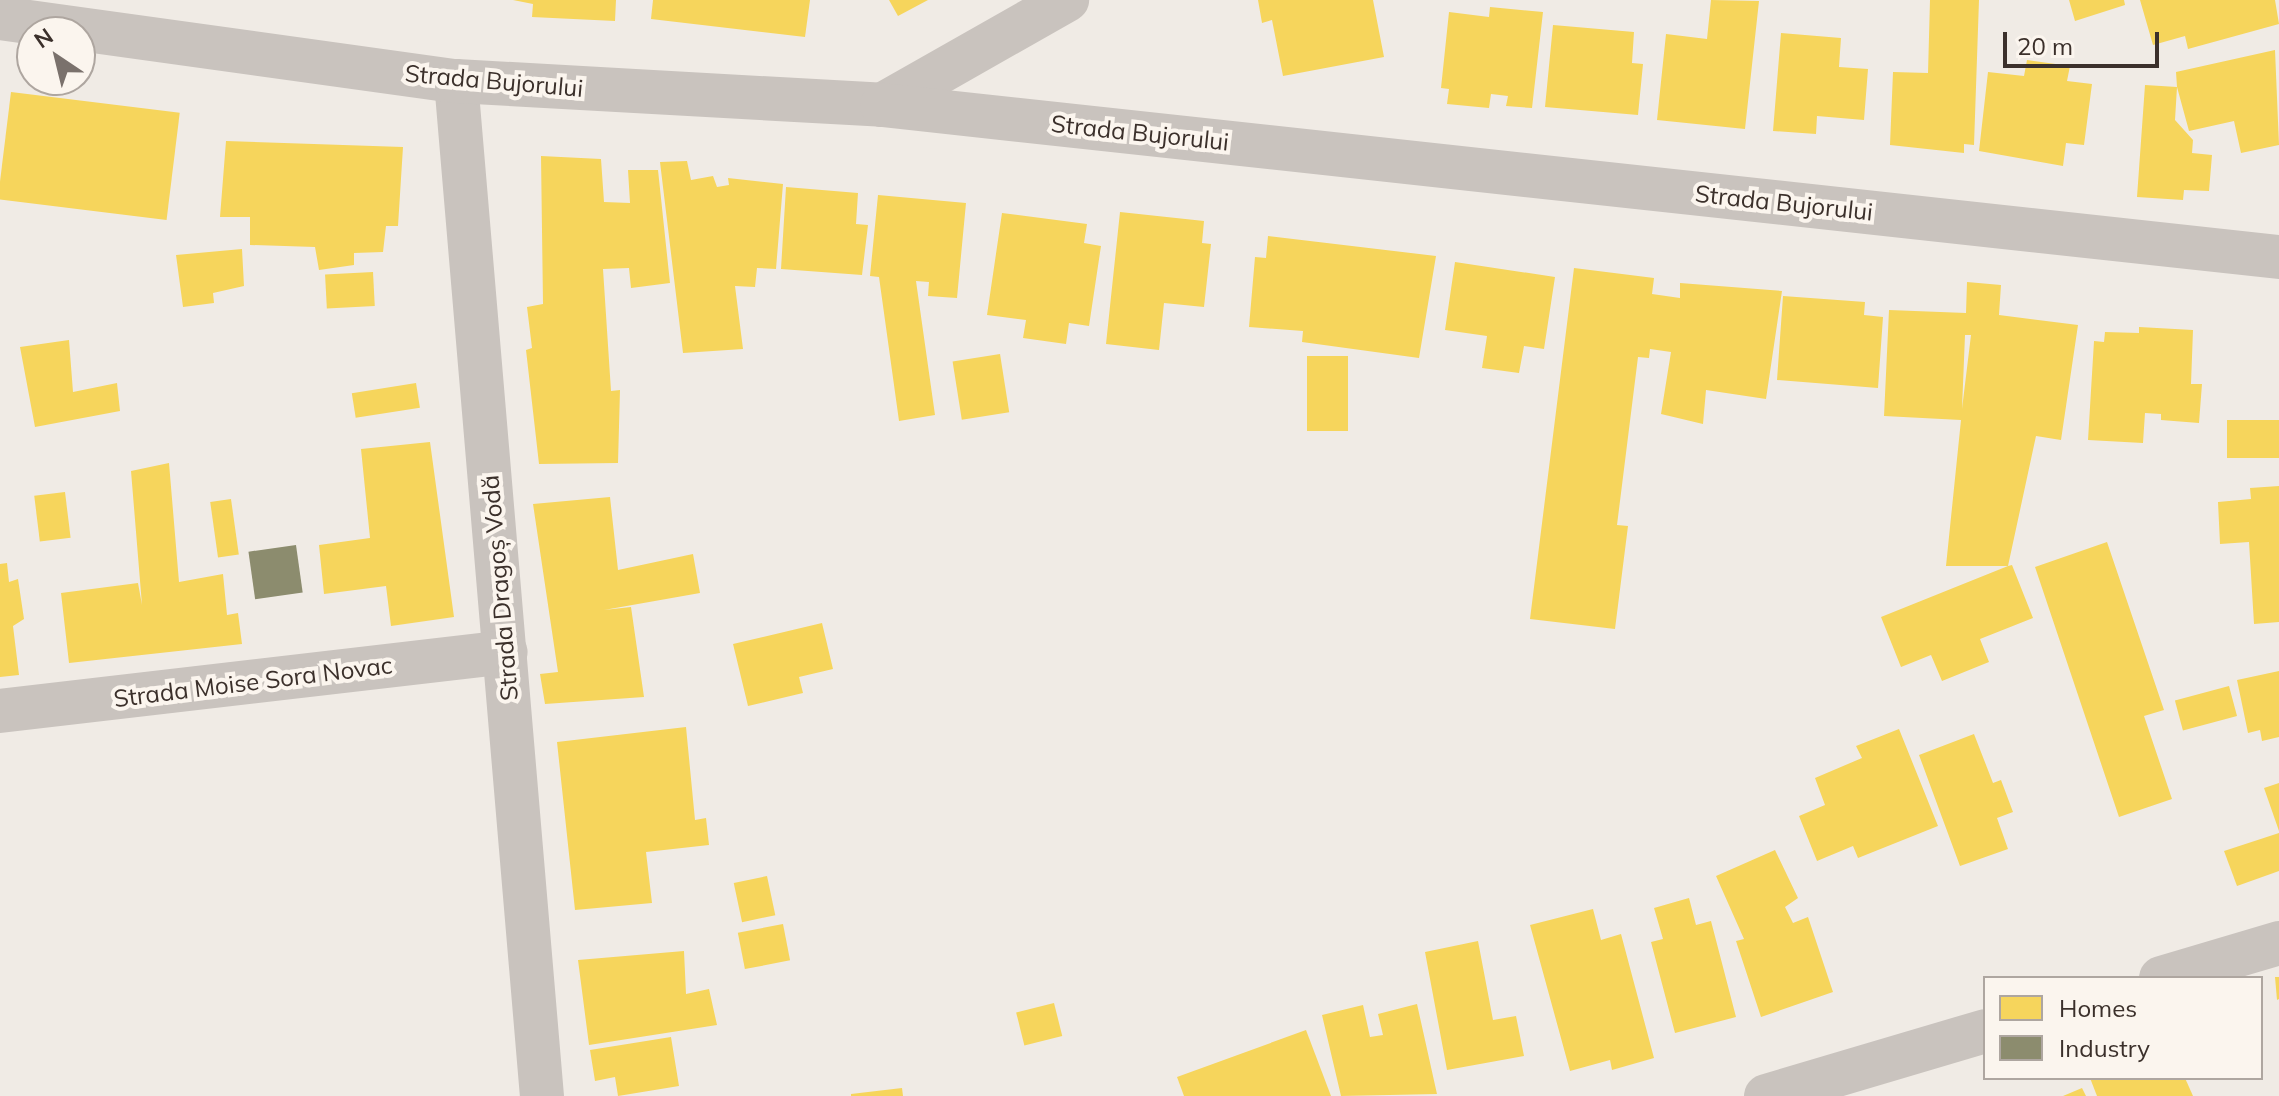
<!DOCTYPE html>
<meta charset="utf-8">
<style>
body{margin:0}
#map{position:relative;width:2279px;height:1096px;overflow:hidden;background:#f0ebe5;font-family:Mulish,sans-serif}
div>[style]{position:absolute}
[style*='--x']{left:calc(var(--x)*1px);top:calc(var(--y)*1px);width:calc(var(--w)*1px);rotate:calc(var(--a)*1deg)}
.homes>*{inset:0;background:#f6d55c;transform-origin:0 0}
.industry>*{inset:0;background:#8c8c6e;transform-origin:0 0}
.minor>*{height:44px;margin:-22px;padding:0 22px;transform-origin:22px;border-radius:22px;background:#c9c3be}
.tertiary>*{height:44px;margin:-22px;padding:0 22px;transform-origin:22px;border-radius:22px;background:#c9c3be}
span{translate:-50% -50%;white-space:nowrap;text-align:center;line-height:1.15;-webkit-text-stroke:8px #fbf5ee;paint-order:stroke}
.street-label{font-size:24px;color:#3b302b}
.legend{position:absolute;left:1983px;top:976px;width:280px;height:104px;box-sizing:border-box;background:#fbf5ee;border:2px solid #aea6a0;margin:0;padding:10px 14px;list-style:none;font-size:24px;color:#3b302b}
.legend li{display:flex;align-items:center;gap:16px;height:40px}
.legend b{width:40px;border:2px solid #aea6a0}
.north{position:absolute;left:16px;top:16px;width:80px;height:80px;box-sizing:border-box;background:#fbf5ee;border:2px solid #aea6a0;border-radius:50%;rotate:325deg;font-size:22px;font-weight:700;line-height:32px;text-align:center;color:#3b302b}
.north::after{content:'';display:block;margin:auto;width:28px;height:36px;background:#7a716c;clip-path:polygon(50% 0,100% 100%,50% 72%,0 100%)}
.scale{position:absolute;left:2003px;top:32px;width:156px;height:36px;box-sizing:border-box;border:4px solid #3b302b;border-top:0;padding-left:10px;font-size:24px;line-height:28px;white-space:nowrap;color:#3b302b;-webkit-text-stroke:6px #fbf5ee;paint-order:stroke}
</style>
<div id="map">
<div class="homes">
<div style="clip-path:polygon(513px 0,616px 0,615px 21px,532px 17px,533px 4px)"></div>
<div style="clip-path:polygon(653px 0,810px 0,805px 37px,651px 19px)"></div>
<div style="clip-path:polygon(889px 0,928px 0,898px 16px)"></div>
<div style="clip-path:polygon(1258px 0,1373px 0,1384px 57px,1283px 76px,1272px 20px,1262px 23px)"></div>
<div style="clip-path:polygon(1711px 0,1759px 1px,1745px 129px,1657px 120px,1666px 34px,1707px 39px)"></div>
<div style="clip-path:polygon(1930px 0,1979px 0,1974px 145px,1964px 144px,1964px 153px,1890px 145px,1893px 72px,1928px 73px)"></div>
<div style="clip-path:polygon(2069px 0,2124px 0,2125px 5px,2075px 21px)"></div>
<div style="clip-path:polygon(2140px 0,2275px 0,2279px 24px,2188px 49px,2185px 36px,2153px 45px)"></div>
<div style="clip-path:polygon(1490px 7px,1543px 12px,1532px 108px,1506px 106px,1508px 96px,1491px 94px,1489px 108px,1447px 104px,1449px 89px,1441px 88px,1449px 12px,1489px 17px)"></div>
<div style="clip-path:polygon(1553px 25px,1634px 32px,1632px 63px,1643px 64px,1638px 115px,1545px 107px)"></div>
<div style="clip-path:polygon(1781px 33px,1841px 38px,1839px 67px,1868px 69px,1864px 120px,1817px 116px,1816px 134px,1773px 131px)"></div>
<div style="clip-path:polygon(2275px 50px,2279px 145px,2241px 153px,2234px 121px,2189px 131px,2177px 87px,2175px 120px,2193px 140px,2192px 153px,2212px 155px,2209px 191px,2184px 190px,2183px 200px,2137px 197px,2145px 85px,2177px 87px,2176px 72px)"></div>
<div style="clip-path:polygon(2027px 60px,2070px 66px,2067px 81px,2092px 84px,2084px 145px,2066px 143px,2063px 166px,1979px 151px,1988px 72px,2024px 76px)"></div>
<div style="left:11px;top:92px;width:170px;height:108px;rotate:7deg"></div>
<div style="clip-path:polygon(226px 141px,403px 147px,398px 226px,386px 226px,383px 252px,354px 253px,354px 265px,319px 270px,315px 247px,250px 245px,250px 217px,220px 217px)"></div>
<div style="clip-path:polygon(541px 156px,601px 159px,604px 202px,630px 203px,628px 170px,658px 170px,670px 283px,631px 288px,629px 268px,603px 269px,611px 391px,620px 390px,618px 463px,539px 464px,526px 350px,532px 348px,527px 307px,543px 304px)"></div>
<div style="clip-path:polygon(687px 161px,691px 180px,713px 176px,717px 187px,729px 185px,728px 178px,783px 184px,776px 269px,757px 268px,755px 287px,735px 286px,743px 349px,683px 353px,660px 162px)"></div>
<div style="clip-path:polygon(786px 187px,858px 193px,856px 224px,868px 225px,862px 275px,781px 269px)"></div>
<div style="clip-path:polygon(878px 195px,966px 203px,957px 298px,928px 296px,929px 282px,916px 281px,935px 415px,899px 421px,879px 277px,870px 276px)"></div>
<div style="clip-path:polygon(1120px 212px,1204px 221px,1202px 243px,1211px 244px,1204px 307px,1164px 303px,1159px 350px,1106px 344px)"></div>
<div style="clip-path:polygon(1002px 213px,1087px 224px,1084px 243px,1101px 246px,1089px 326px,1069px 323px,1066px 344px,1023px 338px,1026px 320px,987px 315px)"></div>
<div style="clip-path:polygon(1268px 236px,1436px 256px,1419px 358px,1302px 342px,1303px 331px,1249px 327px,1255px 257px,1266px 258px)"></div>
<div style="clip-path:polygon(242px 249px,244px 286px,213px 293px,214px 303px,183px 307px,176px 255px)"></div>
<div style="clip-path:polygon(1455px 262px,1555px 277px,1544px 349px,1524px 346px,1519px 373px,1482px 368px,1487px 336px,1445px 330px)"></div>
<div style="clip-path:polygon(1574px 268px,1654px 278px,1652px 294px,1680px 298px,1680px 283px,1782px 291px,1766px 399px,1706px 390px,1703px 424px,1661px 414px,1671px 352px,1650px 349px,1649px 358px,1638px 357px,1617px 525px,1628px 526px,1615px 629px,1530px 619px)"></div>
<div style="left:373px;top:272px;width:34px;height:48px;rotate:87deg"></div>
<div style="clip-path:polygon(evenodd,1967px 282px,2001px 285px,1999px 315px,2078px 325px,2061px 440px,2036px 436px,2008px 566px,2012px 565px,2033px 618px,1980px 639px,1989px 662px,1942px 681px,1931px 655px,1901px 667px,1881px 617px,2008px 566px,1946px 566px,1961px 420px,1884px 416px,1889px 310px,1966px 313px,1967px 282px,1965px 335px,1971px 335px,1962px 409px,1965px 335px)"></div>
<div style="clip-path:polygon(1783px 296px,1865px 302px,1864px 315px,1883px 317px,1878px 388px,1777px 380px)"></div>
<div style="clip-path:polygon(2139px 327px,2193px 330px,2191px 384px,2202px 384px,2199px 423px,2161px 420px,2161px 414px,2145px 413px,2143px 443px,2088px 440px,2094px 341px,2104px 342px,2105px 332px,2139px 333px)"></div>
<div style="clip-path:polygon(69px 340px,73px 392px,117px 383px,120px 411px,35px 427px,20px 347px)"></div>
<div style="left:1000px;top:354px;width:59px;height:48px;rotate:81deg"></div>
<div style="left:1307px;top:356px;width:41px;height:75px"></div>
<div style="left:416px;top:383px;width:25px;height:65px;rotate:81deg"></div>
<div style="left:2279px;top:420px;width:38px;height:52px;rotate:90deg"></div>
<div style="clip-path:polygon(430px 442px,454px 617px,391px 626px,386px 586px,324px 594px,319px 545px,370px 538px,361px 449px)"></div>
<div style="clip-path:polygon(169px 463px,179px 582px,223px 574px,227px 615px,238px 613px,242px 644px,69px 663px,61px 593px,138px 583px,142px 605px,131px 471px)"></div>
<div style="clip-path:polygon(2279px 486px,2279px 622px,2254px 624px,2249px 542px,2220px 544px,2218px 502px,2251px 499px,2250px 488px)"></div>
<div style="left:65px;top:492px;width:46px;height:31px;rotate:83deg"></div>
<div style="clip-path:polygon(610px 497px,618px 570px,693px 554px,700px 593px,604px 610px,631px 607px,644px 697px,545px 704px,540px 674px,558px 672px,533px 504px)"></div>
<div style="left:231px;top:499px;width:56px;height:21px;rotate:82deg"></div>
<div style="clip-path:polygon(2107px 542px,2164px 710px,2144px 716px,2172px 799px,2119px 817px,2035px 567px)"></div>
<div style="clip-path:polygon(7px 563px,9px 582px,18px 579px,24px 619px,13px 626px,19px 675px,0 677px,0 564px)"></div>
<div style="clip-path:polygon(822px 623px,833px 669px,799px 677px,803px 693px,748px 706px,733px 644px)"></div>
<div style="clip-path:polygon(2279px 671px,2279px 737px,2262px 741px,2260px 730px,2248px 733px,2237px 680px)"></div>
<div style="left:2229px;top:686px;width:31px;height:56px;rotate:75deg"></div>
<div style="clip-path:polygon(686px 727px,695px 820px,706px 818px,709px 845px,646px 852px,652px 903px,575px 910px,557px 742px)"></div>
<div style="clip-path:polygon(1899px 729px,1938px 826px,1858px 858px,1853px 846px,1817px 861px,1799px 816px,1825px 805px,1815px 778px,1862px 758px,1856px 746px)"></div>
<div style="clip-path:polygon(1974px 734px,1993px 783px,2001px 780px,2013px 812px,1997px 818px,2008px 849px,1960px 866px,1919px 755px)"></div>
<div style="clip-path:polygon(2279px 783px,2279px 831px,2264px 788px)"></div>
<div style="clip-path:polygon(2279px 833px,2279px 871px,2237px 886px,2224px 851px)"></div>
<div style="clip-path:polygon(1775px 850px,1798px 898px,1785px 907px,1793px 923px,1808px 917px,1833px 992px,1761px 1017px,1736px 941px,1744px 939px,1716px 876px)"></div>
<div style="left:767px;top:876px;width:40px;height:34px;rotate:78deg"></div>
<div style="clip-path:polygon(1689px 898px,1696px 925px,1711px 921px,1736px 1017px,1675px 1033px,1651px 942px,1663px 939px,1654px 908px)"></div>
<div style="clip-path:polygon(1593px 909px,1601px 940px,1621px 934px,1654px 1058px,1612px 1070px,1610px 1060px,1570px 1071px,1530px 925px)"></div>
<div style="left:783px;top:924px;width:37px;height:46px;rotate:79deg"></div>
<div style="clip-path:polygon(1478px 941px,1493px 1020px,1516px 1016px,1524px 1056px,1447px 1070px,1425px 952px)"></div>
<div style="clip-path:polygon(684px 951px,686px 994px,709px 989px,717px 1025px,589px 1045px,578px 960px)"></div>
<div style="clip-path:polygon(2275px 977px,2279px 977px,2279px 999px,2277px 1000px)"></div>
<div style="left:1054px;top:1003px;width:34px;height:39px;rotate:76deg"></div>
<div style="clip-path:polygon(1417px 1004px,1437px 1094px,1341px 1096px,1322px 1015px,1363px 1005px,1370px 1037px,1383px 1035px,1378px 1014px)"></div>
<div style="clip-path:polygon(1306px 1030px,1331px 1096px,1184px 1096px,1177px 1077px)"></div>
<div style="clip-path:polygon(671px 1037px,679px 1086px,618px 1096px,615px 1077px,595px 1081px,590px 1050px)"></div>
<div style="clip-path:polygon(2090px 1078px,2185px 1078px,2193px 1096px,2097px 1096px)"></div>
<div style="clip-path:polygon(902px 1088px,903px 1096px,851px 1096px,851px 1094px)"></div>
<div style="clip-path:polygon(2082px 1088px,2086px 1096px,2063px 1096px)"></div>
</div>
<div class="industry">
<div style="left:296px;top:545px;width:48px;height:48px;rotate:82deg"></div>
</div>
<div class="minor">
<div style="--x:456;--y:81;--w:1019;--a:85.16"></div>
<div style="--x:882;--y:105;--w:213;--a:-29.6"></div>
<div style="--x:0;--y:711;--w:509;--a:-6.65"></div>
<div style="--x:2161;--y:978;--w:123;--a:-16.5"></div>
<div style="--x:1766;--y:1096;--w:228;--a:-16.5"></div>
</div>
<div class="tertiary">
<div style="--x:0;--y:18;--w:460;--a:7.9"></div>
<div style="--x:456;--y:81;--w:427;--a:3.2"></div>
<div style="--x:882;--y:105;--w:1405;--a:6.21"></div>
</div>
<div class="street-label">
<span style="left:494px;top:81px;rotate:5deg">Strada Bujorului</span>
<span style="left:1140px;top:133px;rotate:6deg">Strada Bujorului</span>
<span style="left:1784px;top:203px;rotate:6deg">Strada Bujorului</span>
<span style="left:500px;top:588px;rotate:-95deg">Strada Dragoș Vodă</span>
<span style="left:253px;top:682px;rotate:-7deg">Strada Moise Sora Novac</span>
</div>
<ul class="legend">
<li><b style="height:22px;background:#f6d55c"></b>Homes</li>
<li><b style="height:22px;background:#8c8c6e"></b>Industry</li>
</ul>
<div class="north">N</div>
<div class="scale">20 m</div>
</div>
